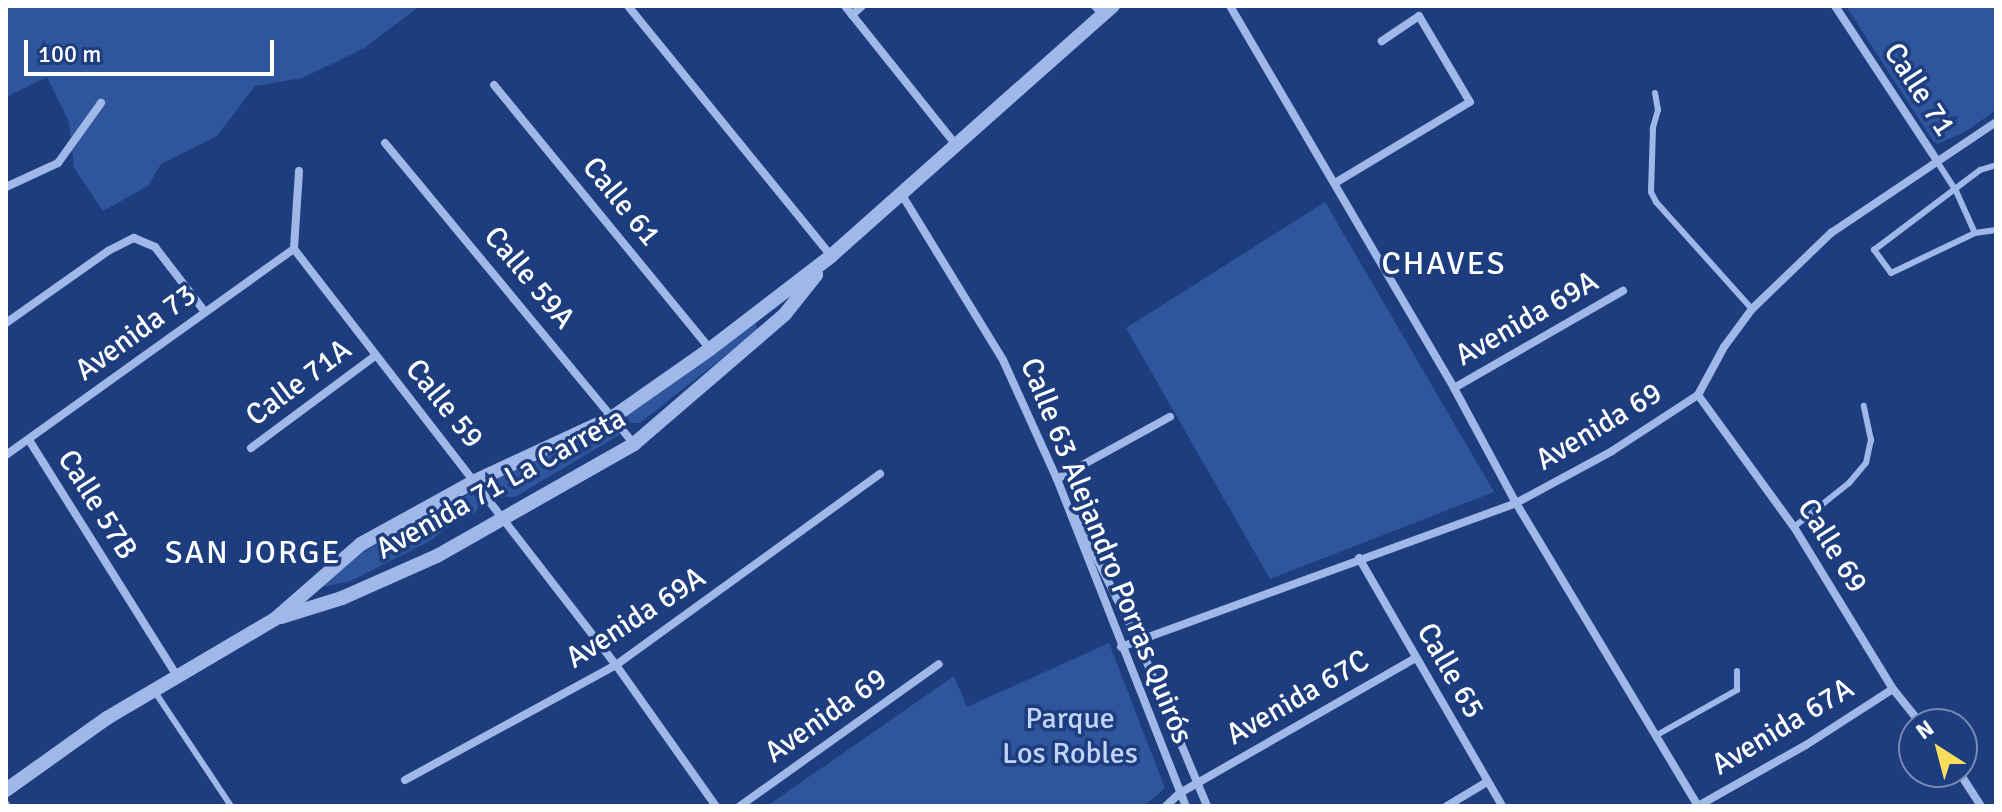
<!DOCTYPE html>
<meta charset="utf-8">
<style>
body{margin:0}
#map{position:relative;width:2002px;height:812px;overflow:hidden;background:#1d3d7e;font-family:Signika,sans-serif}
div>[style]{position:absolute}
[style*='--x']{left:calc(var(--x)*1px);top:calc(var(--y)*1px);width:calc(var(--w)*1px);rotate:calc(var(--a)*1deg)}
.green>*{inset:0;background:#2f559d}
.service>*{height:6px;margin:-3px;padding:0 3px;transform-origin:3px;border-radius:3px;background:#9fb8e8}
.minor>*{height:8px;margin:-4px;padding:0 4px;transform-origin:4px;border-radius:4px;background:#9fb8e8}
.tertiary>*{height:14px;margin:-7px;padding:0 7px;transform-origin:7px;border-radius:7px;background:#9fb8e8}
span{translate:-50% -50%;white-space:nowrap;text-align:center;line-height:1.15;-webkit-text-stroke:7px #1d3d7e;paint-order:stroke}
.street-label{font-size:30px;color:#fff}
.park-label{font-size:30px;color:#c3d5f6}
.neighbourhood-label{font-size:32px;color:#fff;letter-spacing:2px}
.frame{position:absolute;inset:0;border:8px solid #fff;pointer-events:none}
.north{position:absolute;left:1898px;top:708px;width:80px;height:80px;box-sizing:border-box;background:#1d3d7e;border:2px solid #778bb2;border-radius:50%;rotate:324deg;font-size:22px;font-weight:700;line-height:32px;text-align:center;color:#fff}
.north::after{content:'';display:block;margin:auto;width:28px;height:36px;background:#f9dd5d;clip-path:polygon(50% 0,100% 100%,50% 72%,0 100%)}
.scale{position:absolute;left:24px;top:40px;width:250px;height:36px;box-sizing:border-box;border:4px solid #fff;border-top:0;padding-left:10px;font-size:24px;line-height:28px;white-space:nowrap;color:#fff;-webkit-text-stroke:6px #1d3d7e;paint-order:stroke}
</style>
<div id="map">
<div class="green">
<div style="clip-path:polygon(6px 6px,420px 6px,363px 49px,302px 78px,255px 86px,217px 136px,161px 164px,148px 186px,103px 211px,74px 168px,69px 122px,47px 77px,6px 97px)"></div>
<div style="clip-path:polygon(1846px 6px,1996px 6px,1996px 110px,1965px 132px,1937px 144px,1933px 141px)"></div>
<div style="clip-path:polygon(1325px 202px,1494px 492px,1270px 579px,1126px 328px)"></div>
<div style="clip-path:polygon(754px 319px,758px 330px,640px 423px,630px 423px,625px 414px)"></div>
<div style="clip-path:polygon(614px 421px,621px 432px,619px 435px,515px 497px,506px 497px,495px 483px,497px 478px)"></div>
<div style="clip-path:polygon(472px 492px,480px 503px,476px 512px,445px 529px,430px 541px,351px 581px,322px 587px,342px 564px)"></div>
<div style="clip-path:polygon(1109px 643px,1165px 788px,1144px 806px,767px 806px,954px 676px,967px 707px)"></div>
</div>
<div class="service">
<div style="--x:1655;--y:93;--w:17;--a:80"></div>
<div style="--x:1658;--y:110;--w:19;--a:106"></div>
<div style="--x:1653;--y:128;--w:64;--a:91.8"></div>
<div style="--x:1651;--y:192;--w:11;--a:63"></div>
<div style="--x:1656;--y:202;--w:144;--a:48.1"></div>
<div style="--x:1936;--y:160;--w:37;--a:57"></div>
<div style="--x:1956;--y:191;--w:46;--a:65.7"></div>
<div style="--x:1975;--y:233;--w:21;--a:-8"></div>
<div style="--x:1975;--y:233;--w:93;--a:154.5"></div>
<div style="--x:1891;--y:273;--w:29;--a:-126"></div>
<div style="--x:1874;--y:250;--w:133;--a:-37"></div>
<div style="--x:1980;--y:170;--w:17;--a:-17"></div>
<div style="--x:1794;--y:527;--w:70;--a:-38.7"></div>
<div style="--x:1849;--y:483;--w:26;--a:-50"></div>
<div style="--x:1866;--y:463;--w:24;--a:-78"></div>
<div style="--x:1871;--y:440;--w:35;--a:-102"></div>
<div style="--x:153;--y:689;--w:141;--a:56.3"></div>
<div style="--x:1657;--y:735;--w:92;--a:-29.4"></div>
<div style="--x:1737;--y:690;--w:19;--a:-90"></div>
<div style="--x:6;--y:803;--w:4;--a:56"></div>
</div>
<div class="minor">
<div style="--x:628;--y:6;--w:322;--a:50.9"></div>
<div style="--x:845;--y:6;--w:178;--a:51.4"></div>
<div style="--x:1095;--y:6;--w:12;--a:48"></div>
<div style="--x:1230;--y:6;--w:443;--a:59.6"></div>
<div style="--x:1454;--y:388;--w:131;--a:61.7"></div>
<div style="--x:1516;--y:503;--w:353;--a:59"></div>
<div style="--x:1835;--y:6;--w:183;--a:56.6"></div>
<div style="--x:852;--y:15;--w:13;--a:-42"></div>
<div style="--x:494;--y:85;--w:341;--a:50.7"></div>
<div style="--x:385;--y:143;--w:391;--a:50.4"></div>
<div style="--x:299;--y:171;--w:78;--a:93.7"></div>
<div style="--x:294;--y:249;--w:526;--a:52.26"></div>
<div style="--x:616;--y:665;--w:173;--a:54.7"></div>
<div style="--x:1335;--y:183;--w:157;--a:-31"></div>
<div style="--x:1470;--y:102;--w:100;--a:-120.7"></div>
<div style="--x:1419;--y:16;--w:45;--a:146"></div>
<div style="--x:6;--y:187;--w:57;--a:-24.8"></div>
<div style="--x:58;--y:163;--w:74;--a:-54.4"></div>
<div style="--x:902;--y:195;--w:193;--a:58.5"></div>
<div style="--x:1003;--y:360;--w:131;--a:65.6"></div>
<div style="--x:1057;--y:479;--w:352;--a:68.5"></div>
<div style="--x:6;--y:323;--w:125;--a:-35.2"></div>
<div style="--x:108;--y:251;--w:29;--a:-27"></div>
<div style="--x:134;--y:238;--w:23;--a:23"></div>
<div style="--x:155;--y:247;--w:82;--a:52.4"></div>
<div style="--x:1454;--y:388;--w:195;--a:-29.9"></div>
<div style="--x:1698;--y:395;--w:163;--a:54"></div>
<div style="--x:1794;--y:527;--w:190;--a:58.6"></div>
<div style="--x:1893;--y:689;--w:45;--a:51.3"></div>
<div style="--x:29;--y:440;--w:279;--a:57.9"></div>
<div style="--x:251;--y:448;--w:154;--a:-36.6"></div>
<div style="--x:6;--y:455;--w:354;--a:-35.6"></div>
<div style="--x:1057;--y:479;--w:129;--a:-28.8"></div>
<div style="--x:1077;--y:519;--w:136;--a:63.4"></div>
<div style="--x:1138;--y:641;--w:179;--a:67.3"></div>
<div style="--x:1359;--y:558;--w:286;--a:60"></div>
<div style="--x:1121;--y:647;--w:420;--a:-20"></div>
<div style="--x:1516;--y:503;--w:109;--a:-28.4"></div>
<div style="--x:1612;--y:451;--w:103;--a:-33.1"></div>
<div style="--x:1698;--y:395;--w:55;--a:-61.6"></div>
<div style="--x:1724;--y:347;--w:47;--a:-53.6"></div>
<div style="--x:1752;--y:309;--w:110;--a:-43.9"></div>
<div style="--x:1831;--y:233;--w:199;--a:-33.9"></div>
<div style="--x:1959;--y:772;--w:40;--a:57.1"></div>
<div style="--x:405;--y:780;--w:240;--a:-28.6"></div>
<div style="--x:616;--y:665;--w:326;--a:-35.9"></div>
<div style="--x:740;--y:806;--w:244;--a:-35.5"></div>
<div style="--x:1166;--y:806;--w:19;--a:-43"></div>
<div style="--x:1180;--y:793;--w:270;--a:-29.8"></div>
<div style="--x:1447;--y:806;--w:47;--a:-31"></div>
<div style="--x:1698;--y:806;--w:124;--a:-29.5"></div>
<div style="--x:1806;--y:745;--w:103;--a:-32.8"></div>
</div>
<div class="tertiary">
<div style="--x:281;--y:617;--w:64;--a:-17.3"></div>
<div style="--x:342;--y:598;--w:104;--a:-23.9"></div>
<div style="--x:437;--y:556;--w:227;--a:-29.6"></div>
<div style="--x:634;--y:444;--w:199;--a:-40.7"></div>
<div style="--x:785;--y:314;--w:50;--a:-51.5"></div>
<div style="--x:6;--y:790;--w:124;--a:-35.5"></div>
<div style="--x:107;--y:718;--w:195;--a:-30.5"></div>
<div style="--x:275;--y:619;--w:114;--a:-41.1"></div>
<div style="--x:361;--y:544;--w:130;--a:-28.9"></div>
<div style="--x:475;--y:481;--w:152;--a:-24.9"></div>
<div style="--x:613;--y:417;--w:118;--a:-35"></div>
<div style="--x:710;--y:349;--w:153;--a:-37.5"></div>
<div style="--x:831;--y:256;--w:377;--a:-41.6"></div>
</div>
<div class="street-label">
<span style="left:1919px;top:90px;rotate:57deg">Calle 71</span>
<span style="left:621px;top:202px;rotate:51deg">Calle 61</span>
<span style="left:529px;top:278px;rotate:50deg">Calle 59A</span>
<span style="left:1527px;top:319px;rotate:-30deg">Avenida 69A</span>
<span style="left:136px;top:333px;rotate:-36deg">Avenida 73</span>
<span style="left:299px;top:383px;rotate:-37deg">Calle 71A</span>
<span style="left:444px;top:404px;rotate:51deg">Calle 59</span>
<span style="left:1599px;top:427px;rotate:-31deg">Avenida 69</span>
<span style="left:501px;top:484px;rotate:-29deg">Avenida 71 La Carreta</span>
<span style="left:97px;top:505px;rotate:58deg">Calle 57B</span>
<span style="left:1832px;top:546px;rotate:58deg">Calle 69</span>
<span style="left:1106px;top:551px;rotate:68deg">Calle 63 Alejandro Porras Quirós</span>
<span style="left:636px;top:618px;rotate:-33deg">Avenida 69A</span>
<span style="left:1450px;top:671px;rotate:60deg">Calle 65</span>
<span style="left:1298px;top:698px;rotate:-30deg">Avenida 67C</span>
<span style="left:826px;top:716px;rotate:-35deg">Avenida 69</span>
<span style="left:1783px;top:727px;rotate:-31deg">Avenida 67A</span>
</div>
<div class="park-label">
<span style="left:1070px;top:736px">Parque<br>Los Robles</span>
</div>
<div class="neighbourhood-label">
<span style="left:1444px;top:264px">CHAVES</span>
<span style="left:253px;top:553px">SAN JORGE</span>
</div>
<div class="frame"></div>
<div class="north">N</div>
<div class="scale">100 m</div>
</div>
